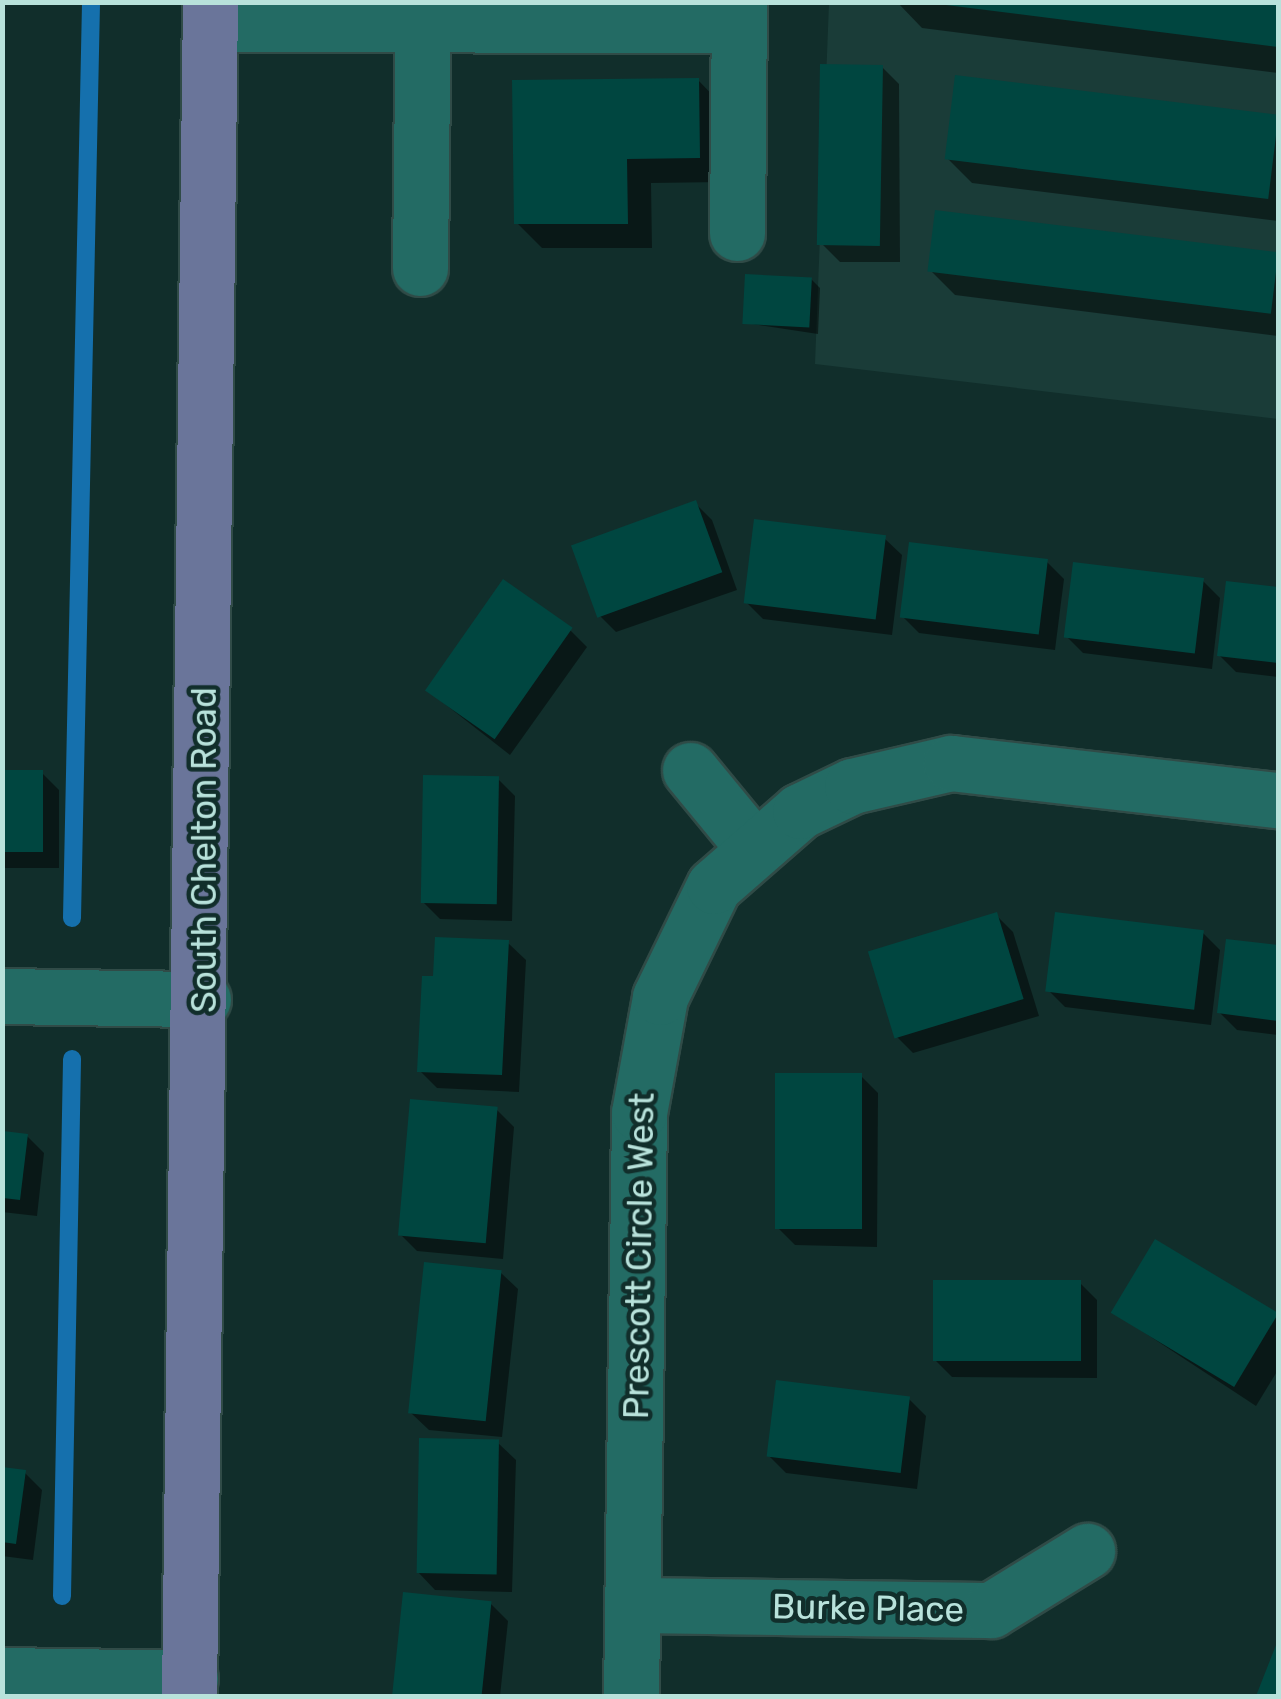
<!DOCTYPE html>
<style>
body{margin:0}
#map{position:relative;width:1281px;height:1699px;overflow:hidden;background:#112e2b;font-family:Rubik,sans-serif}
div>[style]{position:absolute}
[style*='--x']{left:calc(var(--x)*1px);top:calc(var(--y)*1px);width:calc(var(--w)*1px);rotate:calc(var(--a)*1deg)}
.built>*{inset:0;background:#1a3c38}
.shadow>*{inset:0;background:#0007}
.stream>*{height:18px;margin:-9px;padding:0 9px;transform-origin:9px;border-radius:9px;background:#1570ad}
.building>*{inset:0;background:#004640;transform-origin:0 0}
.roads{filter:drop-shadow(2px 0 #304b47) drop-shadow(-2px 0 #304b47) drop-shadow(0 2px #304b47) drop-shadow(0 -2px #304b47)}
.minor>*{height:55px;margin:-27.5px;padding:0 27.5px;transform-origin:27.5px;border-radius:27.5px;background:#236b64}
.major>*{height:55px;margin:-27.5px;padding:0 27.5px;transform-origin:27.5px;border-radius:27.5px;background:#6a759a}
span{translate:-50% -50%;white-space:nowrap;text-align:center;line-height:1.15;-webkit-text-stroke:9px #112e2b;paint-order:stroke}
.street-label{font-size:35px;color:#b8e2db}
.frame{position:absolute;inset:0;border:5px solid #b8e2db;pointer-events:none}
</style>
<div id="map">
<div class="built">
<div style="clip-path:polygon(829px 3px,1278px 3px,1278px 419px,815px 364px)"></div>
</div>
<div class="shadow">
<div style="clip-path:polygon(897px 2px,1278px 2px,1278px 73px,922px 28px)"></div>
<div style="clip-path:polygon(882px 67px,899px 84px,900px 262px,840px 262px,822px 244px)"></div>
<div style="clip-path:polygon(957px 78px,1278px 118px,1278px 221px,972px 183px,947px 158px)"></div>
<div style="clip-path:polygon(698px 80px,722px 105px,723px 182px,651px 183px,652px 248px,542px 248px,517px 223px)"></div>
<div style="clip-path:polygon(937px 213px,1278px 257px,1278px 336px,955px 295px,930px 270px)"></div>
<div style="clip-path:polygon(811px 279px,820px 288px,818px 334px,745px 323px)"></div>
<div style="clip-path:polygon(695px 503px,712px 520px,737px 590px,616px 632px,599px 615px)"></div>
<div style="clip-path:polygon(884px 538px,902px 555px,892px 635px,763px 619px,746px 602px)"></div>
<div style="clip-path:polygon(1046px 561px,1064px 579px,1055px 650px,919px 633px,902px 616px)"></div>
<div style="clip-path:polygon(1203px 581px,1220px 598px,1212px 669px,1083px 653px,1066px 636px)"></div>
<div style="clip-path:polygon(1228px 584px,1278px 590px,1278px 677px,1236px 672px,1219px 655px)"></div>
<div style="clip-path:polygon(570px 630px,587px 647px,510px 755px,427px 690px)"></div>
<div style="clip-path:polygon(2px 773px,42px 773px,59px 790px,59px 868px,2px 868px)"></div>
<div style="clip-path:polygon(498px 779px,515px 796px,512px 921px,440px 919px,423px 902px)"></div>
<div style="clip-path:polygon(996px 915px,1013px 932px,1039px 1016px,913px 1053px,896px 1036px)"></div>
<div style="clip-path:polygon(1203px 933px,1220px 950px,1211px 1025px,1065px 1007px,1048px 990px)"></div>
<div style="clip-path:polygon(1228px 942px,1278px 948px,1278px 1035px,1237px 1030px,1219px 1012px)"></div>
<div style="clip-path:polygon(508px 943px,526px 960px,519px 1092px,437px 1088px,420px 1071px,435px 979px)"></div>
<div style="clip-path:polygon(861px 1076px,878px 1093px,877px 1247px,795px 1245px,778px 1228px)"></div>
<div style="clip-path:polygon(497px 1110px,514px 1127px,503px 1259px,417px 1251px,400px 1234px)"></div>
<div style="clip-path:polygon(2px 1133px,27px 1136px,44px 1153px,37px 1216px,2px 1212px)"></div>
<div style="clip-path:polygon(1156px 1242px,1278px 1317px,1278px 1370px,1256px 1406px,1113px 1312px)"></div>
<div style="clip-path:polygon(500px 1272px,518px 1289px,502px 1437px,429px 1430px,411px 1413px)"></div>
<div style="clip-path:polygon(1080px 1283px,1097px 1300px,1097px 1378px,952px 1377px,935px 1360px)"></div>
<div style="clip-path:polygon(909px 1399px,926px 1416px,917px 1489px,786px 1473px,769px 1456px)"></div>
<div style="clip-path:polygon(498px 1443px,516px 1460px,512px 1592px,435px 1590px,418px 1572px)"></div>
<div style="clip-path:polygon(2px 1470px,24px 1472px,42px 1490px,33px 1560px,2px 1556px)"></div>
<div style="clip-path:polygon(406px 1595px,491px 1604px,508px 1621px,500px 1696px,395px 1696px)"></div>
</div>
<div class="stream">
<div style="--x:72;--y:918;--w:916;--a:-88.81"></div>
<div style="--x:62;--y:1596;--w:537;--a:-88.93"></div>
</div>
<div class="building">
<div style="clip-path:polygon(1278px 2px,1278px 47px,946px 5px,946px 2px)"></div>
<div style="left:820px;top:64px;width:63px;height:181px;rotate:1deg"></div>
<div style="left:955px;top:75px;width:326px;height:85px;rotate:7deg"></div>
<div style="clip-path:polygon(699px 78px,700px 158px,627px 159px,628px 224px,514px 224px,512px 80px)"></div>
<div style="left:935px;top:210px;width:346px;height:62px;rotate:7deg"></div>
<div style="left:745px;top:274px;width:67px;height:50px;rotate:3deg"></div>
<div style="left:696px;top:500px;width:77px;height:133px;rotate:70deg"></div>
<div style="left:754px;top:519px;width:133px;height:85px;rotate:7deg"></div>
<div style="left:909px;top:542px;width:140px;height:76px;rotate:7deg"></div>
<div style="left:1073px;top:562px;width:132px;height:76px;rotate:7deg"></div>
<div style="left:503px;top:579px;width:85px;height:136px;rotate:35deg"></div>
<div style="clip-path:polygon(1226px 581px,1278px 587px,1278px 663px,1217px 656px)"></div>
<div style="left:43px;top:770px;width:82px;height:41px;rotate:90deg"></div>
<div style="left:423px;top:775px;width:76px;height:128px;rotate:1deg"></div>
<div style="left:997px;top:912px;width:91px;height:135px;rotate:73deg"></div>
<div style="left:1055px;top:912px;width:150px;height:80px;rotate:7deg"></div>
<div style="clip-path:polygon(435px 937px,509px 940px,502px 1075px,417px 1072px,422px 976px,433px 976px)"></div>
<div style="clip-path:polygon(1226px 939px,1278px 945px,1278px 1021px,1217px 1013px)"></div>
<div style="left:775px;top:1073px;width:87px;height:156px"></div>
<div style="left:410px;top:1099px;width:88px;height:137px;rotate:5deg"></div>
<div style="clip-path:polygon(3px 1131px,28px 1134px,20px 1200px,3px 1198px)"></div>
<div style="left:1155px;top:1239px;width:144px;height:86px;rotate:31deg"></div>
<div style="left:424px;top:1262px;width:78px;height:152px;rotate:6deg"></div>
<div style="left:933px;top:1280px;width:148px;height:81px"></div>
<div style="left:776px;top:1380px;width:135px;height:77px;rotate:7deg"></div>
<div style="left:419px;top:1438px;width:80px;height:135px;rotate:1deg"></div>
<div style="clip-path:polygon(2px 1467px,26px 1470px,16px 1544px,2px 1542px)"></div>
<div style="left:403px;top:1592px;width:89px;height:105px;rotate:6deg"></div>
<div style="clip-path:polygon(1278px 1640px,1278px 1696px,1256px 1696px)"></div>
</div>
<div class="roads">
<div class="minor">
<div style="--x:210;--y:24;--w:529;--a:0.11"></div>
<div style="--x:737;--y:233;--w:231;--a:-89.5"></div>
<div style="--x:420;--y:268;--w:266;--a:-89.4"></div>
<div style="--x:690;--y:770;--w:101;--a:50.6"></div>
<div style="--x:2;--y:996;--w:201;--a:0.9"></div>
<div style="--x:632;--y:1605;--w:359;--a:0.8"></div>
<div style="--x:991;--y:1610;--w:113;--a:-31.6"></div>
<div style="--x:2;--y:1675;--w:188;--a:0.9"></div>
<div style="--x:631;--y:1696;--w:583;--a:-89.21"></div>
<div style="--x:639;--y:1113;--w:118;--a:-79.7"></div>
<div style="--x:660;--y:997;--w:123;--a:-64.1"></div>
<div style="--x:714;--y:886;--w:114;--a:-41.1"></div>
<div style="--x:800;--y:811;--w:58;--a:-25.7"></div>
<div style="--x:852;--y:786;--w:102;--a:-13.1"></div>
<div style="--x:951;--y:763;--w:329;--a:6.5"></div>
</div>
<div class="major">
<div style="--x:189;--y:1696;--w:1694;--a:-89.29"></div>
</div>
</div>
<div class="street-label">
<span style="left:204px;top:850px;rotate:-90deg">South Chelton Road</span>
<span style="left:639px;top:1256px;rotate:-89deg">Prescott Circle West</span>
<span style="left:868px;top:1608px;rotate:1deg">Burke Place</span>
</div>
<div class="frame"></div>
</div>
